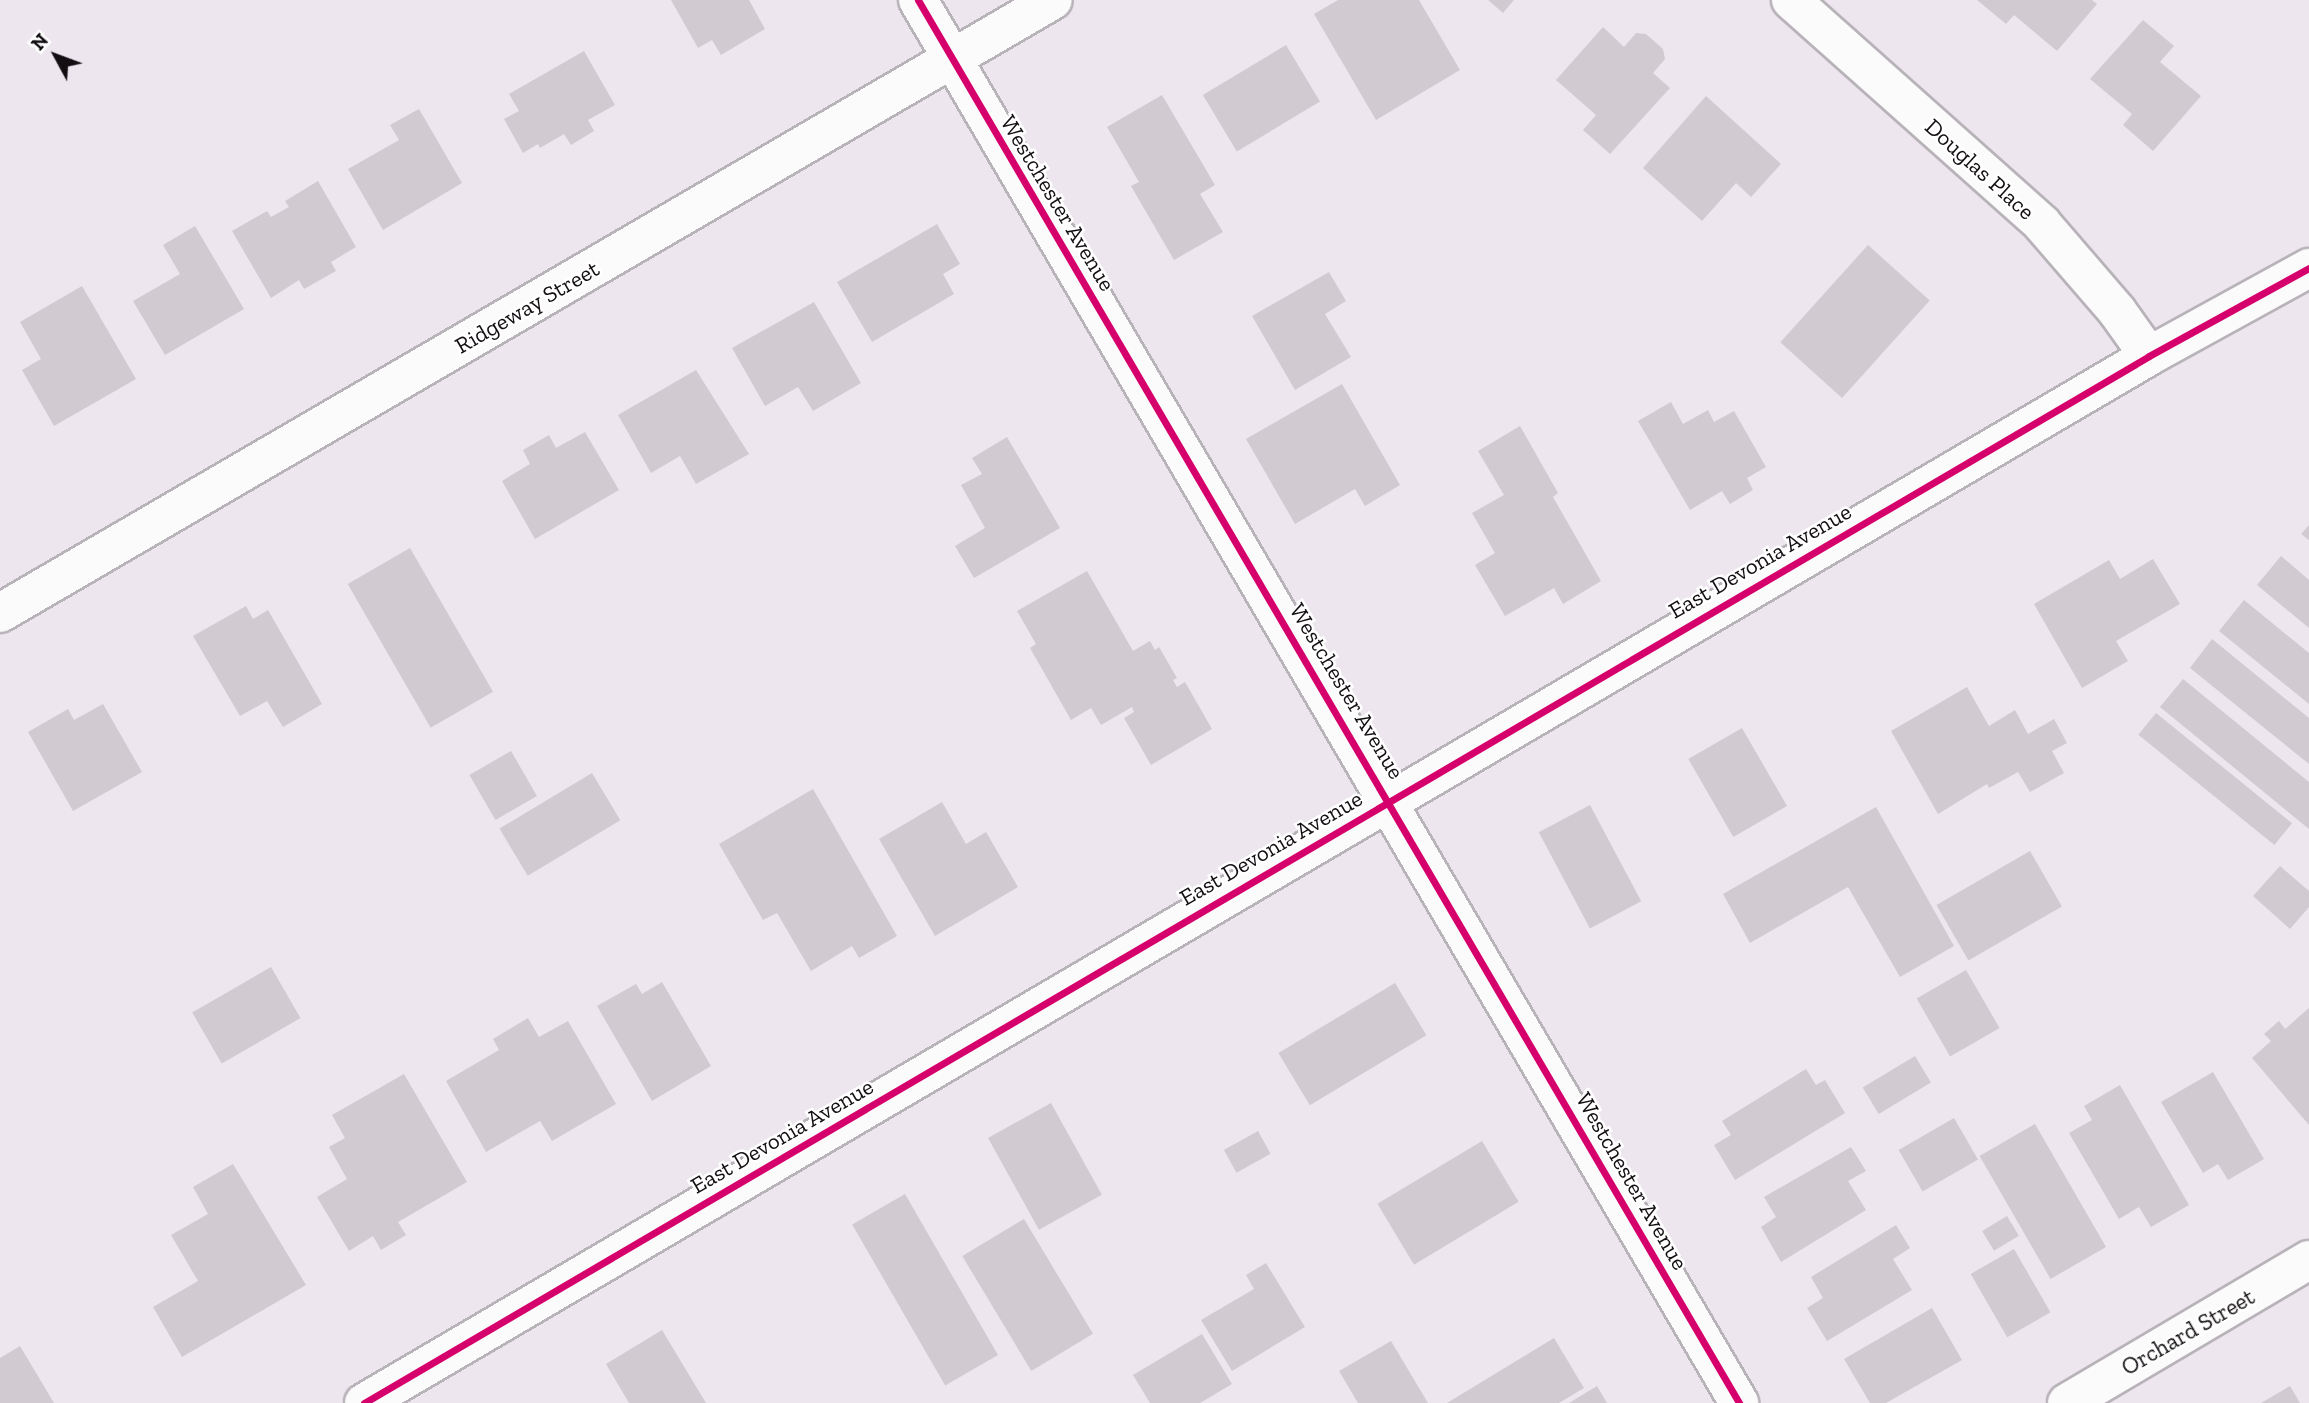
<!DOCTYPE html>
<style>
body{margin:0}
#map{position:relative;width:2309px;height:1403px;overflow:hidden;background:#ede6ee;font-family:"Zilla Slab",serif}
div>[style]{position:absolute}
[style*='--x']{left:calc(var(--x)*1px);top:calc(var(--y)*1px);width:calc(var(--w)*1px);rotate:calc(var(--a)*1deg)}
.building>*{inset:0;background:#d1cad0;transform-origin:0 0}
.roads{filter:drop-shadow(2px 0 #b8b2b9) drop-shadow(-2px 0 #b8b2b9) drop-shadow(0 2px #b8b2b9) drop-shadow(0 -2px #b8b2b9)}
.minor>*{height:38px;margin:-19px;padding:0 19px;transform-origin:19px;border-radius:19px;background:#fcfbfc}
.cycleway>*{height:7px;margin:-3.5px;padding:0 3.5px;transform-origin:3.5px;border-radius:3.5px;background:#d6006c}
span{translate:-50% -50%;white-space:nowrap;text-align:center;line-height:1.15;-webkit-text-stroke:5px #fff;paint-order:stroke}
.street-label{font-size:23px;color:#120e12}
.north{position:absolute;left:21px;top:21px;width:70px;height:70px;-webkit-text-stroke:5px #fff;paint-order:stroke;rotate:311deg;font-size:19px;font-weight:700;line-height:28px;text-align:center;color:#120e12}
.north::after{content:'';display:block;margin:auto;width:24px;height:32px;background:#120e12;clip-path:polygon(50% 0,100% 100%,50% 72%,0 100%)}
</style>
<div id="map">
<div class="building">
<div style="clip-path:polygon(671px 0,749px 0,765px 29px,721px 55px,712px 40px,698px 48px)"></div>
<div style="clip-path:polygon(1338px 0,1419px 0,1460px 70px,1376px 120px,1314px 14px)"></div>
<div style="clip-path:polygon(1488px 0,1514px 0,1503px 13px)"></div>
<div style="clip-path:polygon(1977px 0,2092px 0,2097px 4px,2057px 51px,2014px 15px,2006px 24px)"></div>
<div style="clip-path:polygon(2143px 20px,2174px 46px,2160px 62px,2201px 96px,2153px 151px,2123px 125px,2132px 114px,2090px 79px)"></div>
<div style="clip-path:polygon(1603px 27px,1624px 47px,1636px 33px,1646px 34px,1663px 49px,1665px 59px,1653px 73px,1670px 88px,1610px 154px,1583px 130px,1596px 115px,1556px 80px)"></div>
<div style="left:1286px;top:45px;width:66px;height:97px;rotate:59deg"></div>
<div style="clip-path:polygon(584px 51px,615px 105px,588px 120px,594px 131px,571px 145px,564px 134px,540px 148px,538px 144px,523px 153px,504px 119px,519px 111px,509px 94px)"></div>
<div style="clip-path:polygon(1162px 95px,1215px 185px,1200px 194px,1223px 232px,1174px 260px,1131px 186px,1139px 182px,1107px 127px)"></div>
<div style="clip-path:polygon(1706px 96px,1781px 164px,1751px 197px,1736px 183px,1702px 221px,1643px 168px)"></div>
<div style="clip-path:polygon(419px 109px,462px 183px,383px 230px,348px 169px,399px 140px,390px 125px)"></div>
<div style="clip-path:polygon(318px 181px,356px 247px,331px 262px,336px 271px,304px 289px,299px 280px,271px 298px,232px 231px,267px 211px,271px 217px,289px 207px,285px 201px)"></div>
<div style="clip-path:polygon(937px 224px,960px 264px,943px 274px,954px 294px,872px 342px,837px 282px)"></div>
<div style="clip-path:polygon(195px 226px,244px 309px,165px 355px,133px 301px,180px 274px,163px 245px)"></div>
<div style="left:1868px;top:245px;width:83px;height:131px;rotate:42deg"></div>
<div style="clip-path:polygon(1329px 272px,1346px 301px,1325px 314px,1351px 357px,1295px 390px,1252px 316px)"></div>
<div style="clip-path:polygon(82px 286px,136px 379px,54px 426px,22px 370px,41px 359px,20px 322px)"></div>
<div style="clip-path:polygon(814px 302px,861px 383px,813px 411px,798px 387px,765px 406px,732px 348px)"></div>
<div style="clip-path:polygon(696px 370px,749px 454px,696px 484px,680px 456px,651px 473px,618px 415px)"></div>
<div style="clip-path:polygon(1342px 384px,1400px 485px,1365px 506px,1355px 489px,1295px 524px,1246px 439px)"></div>
<div style="clip-path:polygon(1671px 402px,1683px 424px,1708px 410px,1714px 422px,1734px 411px,1766px 467px,1747px 478px,1753px 490px,1730px 504px,1722px 491px,1690px 510px,1638px 421px)"></div>
<div style="clip-path:polygon(1520px 426px,1558px 493px,1553px 497px,1601px 581px,1563px 604px,1554px 588px,1505px 616px,1475px 565px,1495px 553px,1472px 513px,1504px 495px,1478px 451px)"></div>
<div style="clip-path:polygon(585px 432px,619px 490px,535px 539px,502px 481px,530px 464px,523px 450px,549px 435px,556px 448px)"></div>
<div style="clip-path:polygon(1007px 437px,1060px 528px,974px 578px,955px 546px,985px 528px,961px 485px,982px 474px,972px 458px)"></div>
<div style="clip-path:polygon(2309px 525px,2309px 540px,2301px 534px)"></div>
<div style="left:410px;top:548px;width:166px;height:72px;rotate:60deg"></div>
<div style="clip-path:polygon(2281px 556px,2309px 580px,2309px 628px,2257px 585px)"></div>
<div style="clip-path:polygon(2153px 559px,2180px 604px,2116px 641px,2128px 661px,2082px 688px,2034px 604px,2109px 560px,2120px 579px)"></div>
<div style="clip-path:polygon(1087px 571px,1133px 651px,1150px 641px,1155px 650px,1159px 647px,1177px 678px,1173px 680px,1177px 687px,1185px 682px,1212px 729px,1151px 765px,1124px 718px,1134px 712px,1132px 707px,1101px 725px,1091px 708px,1071px 720px,1030px 648px,1036px 644px,1017px 611px)"></div>
<div style="clip-path:polygon(2244px 600px,2309px 653px,2309px 704px,2219px 631px)"></div>
<div style="clip-path:polygon(246px 606px,253px 619px,268px 610px,322px 704px,283px 727px,267px 701px,240px 716px,193px 636px)"></div>
<div style="clip-path:polygon(2212px 639px,2309px 718px,2309px 764px,2190px 668px)"></div>
<div style="clip-path:polygon(2183px 679px,2309px 782px,2309px 829px,2160px 707px)"></div>
<div style="clip-path:polygon(1967px 687px,1989px 726px,2015px 710px,2028px 734px,2054px 719px,2067px 743px,2052px 751px,2064px 773px,2030px 792px,2018px 772px,1989px 788px,1987px 784px,1938px 814px,1891px 731px)"></div>
<div style="clip-path:polygon(103px 704px,142px 772px,73px 811px,28px 732px,68px 709px,74px 720px)"></div>
<div style="left:2156px;top:713px;width:175px;height:28px;rotate:39deg"></div>
<div style="left:1742px;top:728px;width:90px;height:62px;rotate:60deg"></div>
<div style="left:511px;top:751px;width:52px;height:48px;rotate:60deg"></div>
<div style="left:592px;top:773px;width:55px;height:108px;rotate:59deg"></div>
<div style="clip-path:polygon(813px 789px,897px 936px,859px 958px,852px 946px,811px 971px,777px 913px,763px 920px,719px 844px)"></div>
<div style="clip-path:polygon(942px 802px,966px 844px,986px 832px,1018px 887px,935px 936px,879px 839px)"></div>
<div style="left:1590px;top:805px;width:109px;height:58px;rotate:62deg"></div>
<div style="clip-path:polygon(1876px 807px,1954px 946px,1900px 977px,1848px 887px,1750px 943px,1723px 894px)"></div>
<div style="left:2030px;top:851px;width:64px;height:108px;rotate:60deg"></div>
<div style="clip-path:polygon(2280px 866px,2309px 891px,2309px 907px,2290px 929px,2253px 896px)"></div>
<div style="left:271px;top:967px;width:59px;height:91px;rotate:60deg"></div>
<div style="left:1966px;top:970px;width:67px;height:57px;rotate:60deg"></div>
<div style="clip-path:polygon(662px 982px,711px 1066px,652px 1101px,597px 1006px,636px 984px,642px 994px)"></div>
<div style="left:1395px;top:983px;width:61px;height:136px;rotate:59deg"></div>
<div style="clip-path:polygon(2309px 1008px,2309px 1125px,2252px 1058px,2271px 1041px,2264px 1034px,2279px 1021px,2285px 1029px)"></div>
<div style="clip-path:polygon(528px 1018px,539px 1037px,568px 1021px,616px 1104px,552px 1141px,540px 1121px,486px 1152px,446px 1081px,499px 1050px,493px 1039px)"></div>
<div style="left:1915px;top:1056px;width:31px;height:61px;rotate:59deg"></div>
<div style="clip-path:polygon(1806px 1069px,1816px 1085px,1825px 1080px,1845px 1113px,1735px 1180px,1714px 1145px,1731px 1135px,1722px 1121px)"></div>
<div style="clip-path:polygon(2213px 1072px,2264px 1159px,2228px 1180px,2218px 1164px,2203px 1173px,2161px 1102px)"></div>
<div style="clip-path:polygon(404px 1074px,467px 1182px,398px 1222px,406px 1235px,381px 1250px,373px 1236px,349px 1251px,317px 1197px,347px 1179px,329px 1147px,345px 1138px,332px 1115px)"></div>
<div style="clip-path:polygon(2120px 1085px,2189px 1205px,2151px 1227px,2139px 1207px,2119px 1219px,2069px 1133px,2092px 1120px,2084px 1106px)"></div>
<div style="left:1051px;top:1103px;width:105px;height:72px;rotate:61deg"></div>
<div style="left:1954px;top:1118px;width:48px;height:64px;rotate:60deg"></div>
<div style="left:2035px;top:1124px;width:142px;height:64px;rotate:60deg"></div>
<div style="left:1258px;top:1131px;width:26px;height:39px;rotate:61deg"></div>
<div style="left:1482px;top:1141px;width:71px;height:122px;rotate:59deg"></div>
<div style="clip-path:polygon(1851px 1147px,1866px 1171px,1848px 1181px,1866px 1210px,1781px 1262px,1761px 1227px,1776px 1217px,1764px 1197px)"></div>
<div style="clip-path:polygon(233px 1164px,306px 1285px,182px 1357px,153px 1307px,198px 1281px,171px 1235px,208px 1214px,193px 1187px)"></div>
<div style="left:905px;top:1194px;width:186px;height:61px;rotate:60deg"></div>
<div style="left:2007px;top:1216px;width:23px;height:29px;rotate:59deg"></div>
<div style="left:1024px;top:1219px;width:134px;height:72px;rotate:59deg"></div>
<div style="clip-path:polygon(1896px 1225px,1910px 1248px,1893px 1259px,1912px 1290px,1827px 1341px,1807px 1308px,1823px 1298px,1811px 1277px)"></div>
<div style="left:2014px;top:1249px;width:73px;height:50px;rotate:60deg"></div>
<div style="clip-path:polygon(1266px 1263px,1305px 1327px,1232px 1371px,1201px 1320px,1254px 1289px,1246px 1275px)"></div>
<div style="clip-path:polygon(1932px 1308px,1962px 1360px,1886px 1403px,1870px 1403px,1844px 1359px)"></div>
<div style="clip-path:polygon(662px 1330px,706px 1403px,629px 1403px,606px 1364px)"></div>
<div style="clip-path:polygon(1202px 1334px,1232px 1384px,1200px 1403px,1150px 1403px,1133px 1375px)"></div>
<div style="clip-path:polygon(1554px 1338px,1584px 1388px,1559px 1403px,1447px 1403px)"></div>
<div style="clip-path:polygon(1391px 1341px,1428px 1403px,1358px 1403px,1339px 1371px)"></div>
<div style="clip-path:polygon(20px 1346px,54px 1403px,0 1403px,0 1358px)"></div>
<div style="clip-path:polygon(1597px 1386px,1607px 1403px,1569px 1403px)"></div>
<div style="clip-path:polygon(2290px 1386px,2300px 1403px,2261px 1403px)"></div>
</div>
<div class="roads">
<div class="minor">
<div style="--x:918;--y:0;--w:1626;--a:59.66"></div>
<div style="--x:1791;--y:0;--w:336;--a:41.7"></div>
<div style="--x:2042;--y:224;--w:115;--a:49.2"></div>
<div style="--x:2117;--y:311;--w:55;--a:54.6"></div>
<div style="--x:0;--y:613;--w:1218;--a:-30.21"></div>
<div style="--x:364;--y:1403;--w:2069;--a:-30.39"></div>
<div style="--x:2149;--y:356;--w:183;--a:-28.8"></div>
<div style="--x:2067;--y:1403;--w:281;--a:-30.6"></div>
</div>
</div>
<div class="cycleway">
<div style="--x:918;--y:0;--w:1626;--a:59.66"></div>
<div style="--x:364;--y:1403;--w:2069;--a:-30.39"></div>
<div style="--x:2149;--y:356;--w:183;--a:-28.8"></div>
</div>
<div class="street-label">
<span style="left:1980px;top:169px;rotate:42deg">Douglas Place</span>
<span style="left:1058px;top:203px;rotate:59deg">Westchester Avenue</span>
<span style="left:527px;top:307px;rotate:-30deg">Ridgeway Street</span>
<span style="left:1760px;top:561px;rotate:-30deg">East Devonia Avenue</span>
<span style="left:1347px;top:691px;rotate:59deg">Westchester Avenue</span>
<span style="left:1271px;top:848px;rotate:-30deg">East Devonia Avenue</span>
<span style="left:782px;top:1136px;rotate:-30deg">East Devonia Avenue</span>
<span style="left:1632px;top:1181px;rotate:60deg">Westchester Avenue</span>
<span style="left:2188px;top:1332px;rotate:-30deg">Orchard Street</span>
</div>
<div class="north">N</div>
</div>
